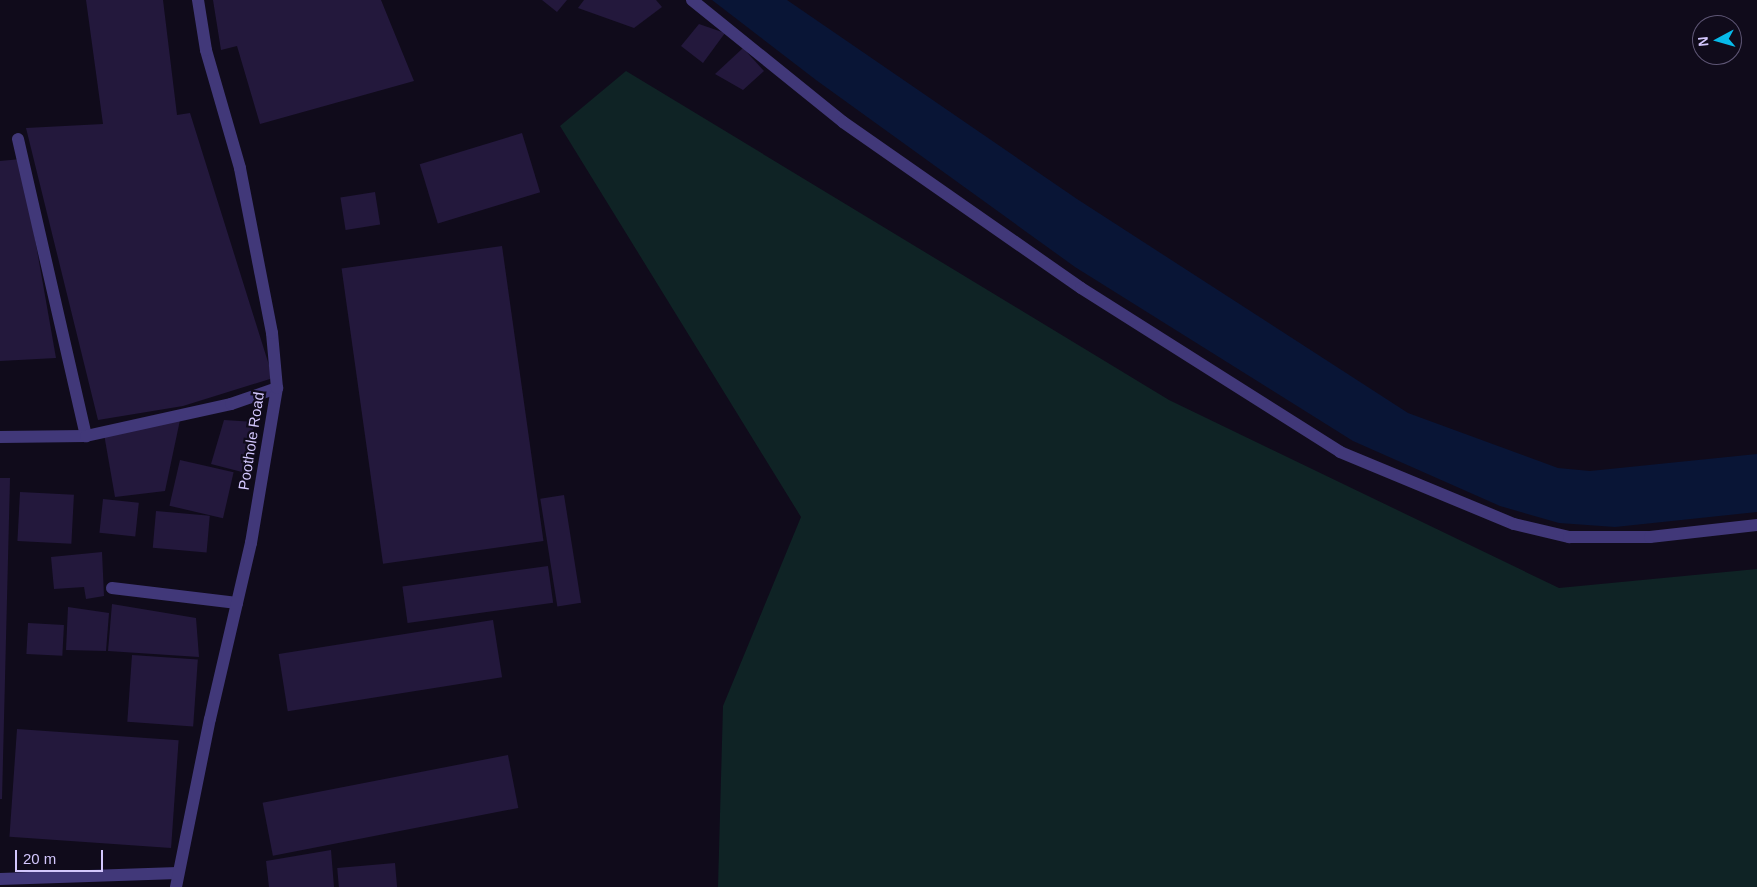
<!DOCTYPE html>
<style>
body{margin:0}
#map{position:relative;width:1757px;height:887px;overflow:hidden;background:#100b1b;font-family:Helvetica,sans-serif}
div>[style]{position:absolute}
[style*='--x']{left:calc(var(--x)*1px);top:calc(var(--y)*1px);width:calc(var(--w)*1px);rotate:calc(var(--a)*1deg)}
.green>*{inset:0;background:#0f2325}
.water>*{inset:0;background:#091536}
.building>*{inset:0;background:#23183c;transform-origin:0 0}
.minor>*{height:12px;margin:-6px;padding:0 6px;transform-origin:6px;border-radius:6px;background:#413879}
span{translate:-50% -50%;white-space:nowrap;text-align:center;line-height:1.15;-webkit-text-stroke:4.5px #100b1b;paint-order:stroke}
.street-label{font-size:15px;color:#d3c7fd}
.north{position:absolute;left:1692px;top:15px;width:50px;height:50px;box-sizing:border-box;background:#100b1b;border:1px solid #5e5675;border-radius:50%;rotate:264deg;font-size:14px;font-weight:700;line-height:20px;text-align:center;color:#d3c7fd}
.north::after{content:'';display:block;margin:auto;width:18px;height:22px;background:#07baea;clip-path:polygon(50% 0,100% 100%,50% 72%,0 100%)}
.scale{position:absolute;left:15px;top:850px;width:88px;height:22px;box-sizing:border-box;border:2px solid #d3c7fd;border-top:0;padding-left:6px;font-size:15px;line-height:18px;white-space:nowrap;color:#d3c7fd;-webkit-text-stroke:4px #100b1b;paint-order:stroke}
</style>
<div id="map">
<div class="green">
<div style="clip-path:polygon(626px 71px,1169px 400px,1559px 588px,1757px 569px,1757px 887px,718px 887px,723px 706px,801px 517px,560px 126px)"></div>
</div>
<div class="water">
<div style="clip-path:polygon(712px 0,787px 0,1077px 199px,1408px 413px,1558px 468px,1590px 471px,1757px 454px,1757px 512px,1615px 527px,1559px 523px,1500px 506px,1353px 441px,1075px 267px,816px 80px)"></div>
</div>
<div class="building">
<div style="clip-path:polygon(86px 0,163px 0,177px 115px,190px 113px,273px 378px,183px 406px,98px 420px,26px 128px,103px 124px)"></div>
<div style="clip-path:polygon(213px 0,381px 0,414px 81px,260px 124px,237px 46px,221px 50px)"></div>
<div style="clip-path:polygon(542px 0,567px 0,557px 12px)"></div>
<div style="clip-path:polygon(584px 0,656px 0,662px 7px,634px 28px,578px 8px)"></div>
<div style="clip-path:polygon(699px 24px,725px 33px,703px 63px,681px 46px)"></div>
<div style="clip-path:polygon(743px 48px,764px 71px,743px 90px,715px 74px)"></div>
<div style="left:522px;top:133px;width:62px;height:107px;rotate:73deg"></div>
<div style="clip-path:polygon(21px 159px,56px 358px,0 361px,0 161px)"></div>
<div style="left:375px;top:192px;width:33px;height:35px;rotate:81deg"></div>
<div style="left:502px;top:246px;width:298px;height:162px;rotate:82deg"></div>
<div style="clip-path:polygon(180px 420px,165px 491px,115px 497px,104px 434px)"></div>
<div style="clip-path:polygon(224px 420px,255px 422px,242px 472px,211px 464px)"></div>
<div style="left:180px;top:460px;width:55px;height:47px;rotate:13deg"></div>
<div style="clip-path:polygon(0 478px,10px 478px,2px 799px,0 799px)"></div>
<div style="left:20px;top:492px;width:54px;height:49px;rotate:3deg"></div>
<div style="left:564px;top:495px;width:109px;height:24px;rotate:81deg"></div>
<div style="left:103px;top:499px;width:36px;height:34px;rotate:6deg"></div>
<div style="left:156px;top:511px;width:54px;height:37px;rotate:5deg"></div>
<div style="clip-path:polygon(102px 552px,104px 596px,86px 599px,84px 587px,54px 589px,51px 557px)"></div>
<div style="left:548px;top:566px;width:37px;height:147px;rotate:82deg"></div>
<div style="clip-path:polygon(112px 604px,196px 618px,199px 657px,108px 651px)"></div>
<div style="clip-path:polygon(68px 607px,109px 613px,106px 651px,66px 650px)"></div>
<div style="left:493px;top:620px;width:58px;height:217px;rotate:81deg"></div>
<div style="left:28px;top:623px;width:36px;height:31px;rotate:3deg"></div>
<div style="left:132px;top:655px;width:66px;height:67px;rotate:4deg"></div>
<div style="left:17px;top:729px;width:162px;height:108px;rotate:4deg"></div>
<div style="left:508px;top:755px;width:54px;height:250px;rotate:79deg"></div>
<div style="clip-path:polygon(331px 850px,334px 887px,269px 887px,266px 861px)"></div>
<div style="left:395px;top:863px;width:24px;height:58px;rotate:85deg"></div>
</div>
<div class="minor">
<div style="--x:692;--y:0;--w:194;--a:38.9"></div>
<div style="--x:843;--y:122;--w:290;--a:34.9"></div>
<div style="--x:1081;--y:288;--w:307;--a:32.3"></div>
<div style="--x:1340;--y:452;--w:188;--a:22.5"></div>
<div style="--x:1514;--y:524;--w:57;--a:13.3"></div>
<div style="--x:1569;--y:537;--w:81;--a:0"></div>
<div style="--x:1650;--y:537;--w:108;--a:-6.4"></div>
<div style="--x:18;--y:139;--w:305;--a:77.1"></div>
<div style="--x:0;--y:437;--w:86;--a:-0.7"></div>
<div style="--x:86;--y:436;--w:148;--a:-12.4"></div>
<div style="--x:231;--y:404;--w:49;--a:-19.2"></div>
<div style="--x:112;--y:588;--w:126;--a:6.8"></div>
<div style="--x:0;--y:879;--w:178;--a:-1.9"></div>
<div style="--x:176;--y:887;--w:171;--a:-78.6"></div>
<div style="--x:210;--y:719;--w:181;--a:-76.9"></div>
<div style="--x:251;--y:543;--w:157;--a:-80.5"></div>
<div style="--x:277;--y:388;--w:55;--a:-95.2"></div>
<div style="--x:272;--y:333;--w:168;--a:-101"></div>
<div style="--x:240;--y:168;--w:123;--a:-106.1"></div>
<div style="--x:206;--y:50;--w:51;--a:-99.1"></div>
</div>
<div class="street-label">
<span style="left:251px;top:441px;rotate:-81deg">Poothole Road</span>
</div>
<div class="north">N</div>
<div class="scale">20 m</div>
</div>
